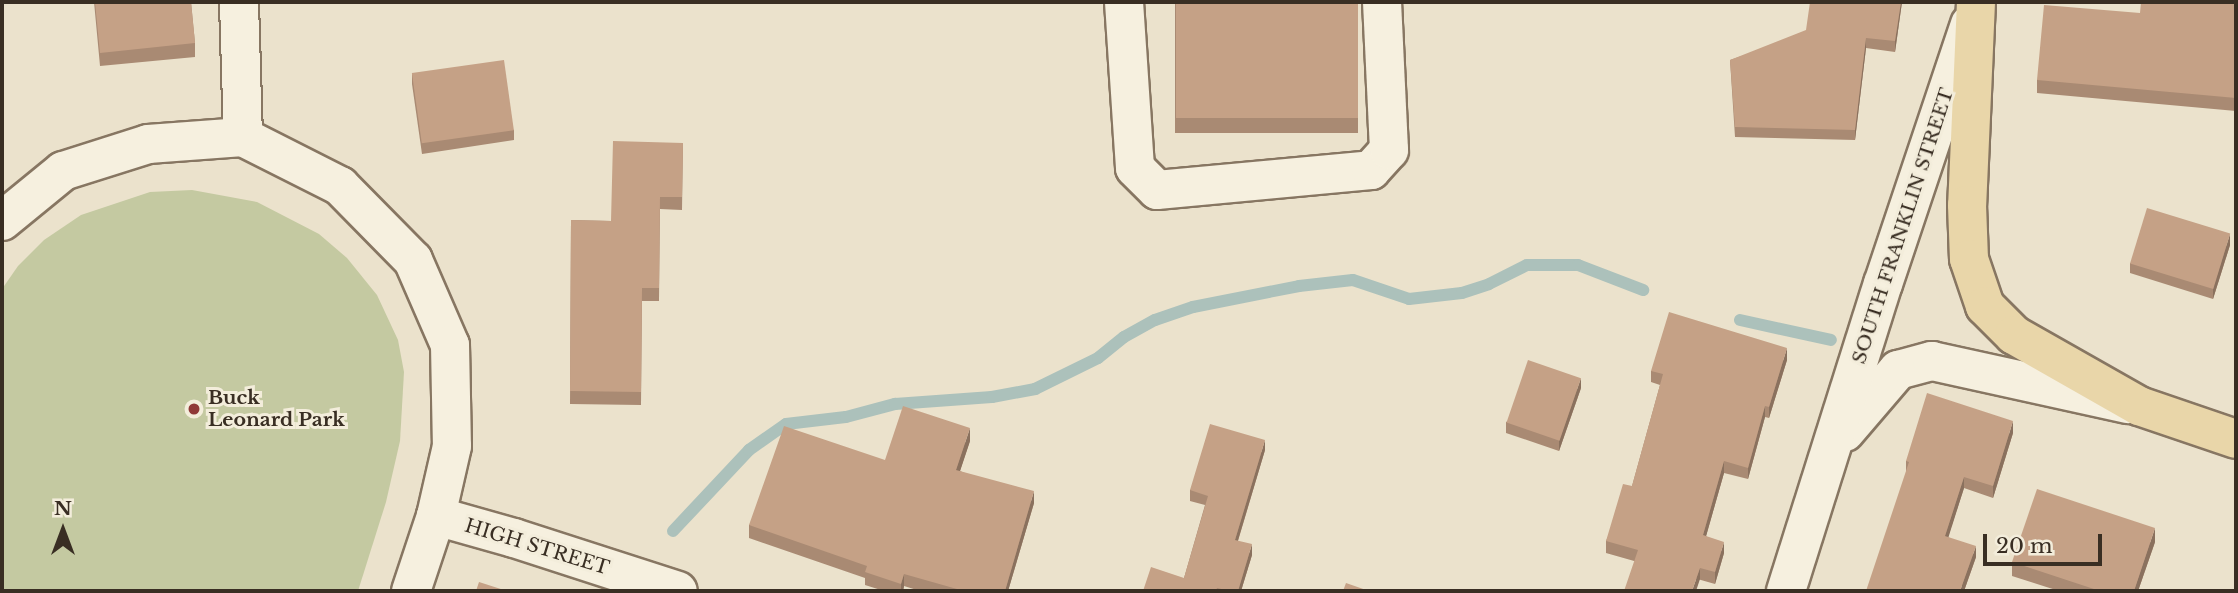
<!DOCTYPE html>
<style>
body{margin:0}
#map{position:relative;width:2238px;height:593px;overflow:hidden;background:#ebe2cc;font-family:"Libre Baskerville",serif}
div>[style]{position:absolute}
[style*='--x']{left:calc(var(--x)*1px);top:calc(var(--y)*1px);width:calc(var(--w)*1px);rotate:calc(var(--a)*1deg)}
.green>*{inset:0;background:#c4c9a1}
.stream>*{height:12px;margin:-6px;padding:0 6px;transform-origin:6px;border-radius:6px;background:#acc1bb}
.roads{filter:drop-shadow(2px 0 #877662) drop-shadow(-2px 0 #877662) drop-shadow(0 2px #877662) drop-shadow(0 -2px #877662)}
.minor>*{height:38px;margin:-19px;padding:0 19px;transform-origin:19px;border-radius:19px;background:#f6f0df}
.major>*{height:38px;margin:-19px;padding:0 19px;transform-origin:19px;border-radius:19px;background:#e9d6a9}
.wall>*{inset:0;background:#a98a73;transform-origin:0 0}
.shaded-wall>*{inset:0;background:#8a715e}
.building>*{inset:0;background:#c5a186;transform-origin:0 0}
.dots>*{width:19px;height:19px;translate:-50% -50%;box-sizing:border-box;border:4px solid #f3eddb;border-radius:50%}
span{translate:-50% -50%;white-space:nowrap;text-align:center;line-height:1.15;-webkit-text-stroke:6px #f3eddb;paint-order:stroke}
.street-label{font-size:19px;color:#392e23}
.poi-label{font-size:19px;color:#392e23;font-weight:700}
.left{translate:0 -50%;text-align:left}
.frame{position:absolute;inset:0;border:4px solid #392e23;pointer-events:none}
.north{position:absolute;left:28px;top:495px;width:70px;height:70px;-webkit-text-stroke:5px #f3eddb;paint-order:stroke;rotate:0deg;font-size:19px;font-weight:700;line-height:28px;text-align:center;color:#392e23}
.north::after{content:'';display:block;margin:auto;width:24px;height:32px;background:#392e23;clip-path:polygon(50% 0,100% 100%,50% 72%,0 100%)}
.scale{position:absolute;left:1983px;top:534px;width:119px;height:32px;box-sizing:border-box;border:4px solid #392e23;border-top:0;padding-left:9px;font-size:21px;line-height:24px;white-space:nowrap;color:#392e23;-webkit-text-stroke:5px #f3eddb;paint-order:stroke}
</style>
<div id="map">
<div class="green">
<div style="clip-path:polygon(192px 190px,257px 202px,319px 234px,347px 258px,377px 295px,398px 340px,404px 372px,400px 441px,386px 502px,358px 591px,2px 591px,2px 289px,18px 266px,44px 240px,81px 215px,150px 192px)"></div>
</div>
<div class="stream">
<div style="--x:1740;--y:320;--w:93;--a:12.4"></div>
<div style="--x:673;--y:531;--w:111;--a:-46.8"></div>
<div style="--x:749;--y:450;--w:45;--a:-35.1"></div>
<div style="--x:786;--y:424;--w:60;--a:-6.7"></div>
<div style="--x:846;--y:417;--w:51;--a:-14.9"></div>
<div style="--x:895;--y:404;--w:97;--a:-4.1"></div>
<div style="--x:992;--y:397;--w:44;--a:-10.5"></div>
<div style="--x:1035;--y:389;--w:70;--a:-26.2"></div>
<div style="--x:1098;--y:358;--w:33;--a:-39"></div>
<div style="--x:1124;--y:337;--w:35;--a:-29"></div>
<div style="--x:1155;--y:320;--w:40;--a:-18.9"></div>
<div style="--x:1193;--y:307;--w:108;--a:-11.2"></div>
<div style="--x:1299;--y:286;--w:54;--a:-6.3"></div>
<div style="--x:1353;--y:280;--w:59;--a:18.7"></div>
<div style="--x:1409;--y:299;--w:53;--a:-6.5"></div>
<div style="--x:1462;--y:293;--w:28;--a:-18"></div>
<div style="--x:1489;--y:284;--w:42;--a:-26.6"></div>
<div style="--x:1527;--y:265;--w:51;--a:0"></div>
<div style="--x:1578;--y:265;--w:70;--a:21"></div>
</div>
<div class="roads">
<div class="minor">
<div style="--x:239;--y:2;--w:135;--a:88.3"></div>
<div style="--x:1124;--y:2;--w:166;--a:86.2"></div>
<div style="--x:1135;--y:168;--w:31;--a:45"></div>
<div style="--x:1157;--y:190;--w:215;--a:-5.3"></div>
<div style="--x:1371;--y:170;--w:27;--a:-48"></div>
<div style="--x:1389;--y:150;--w:148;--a:-92.7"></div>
<div style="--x:243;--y:137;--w:109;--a:26.8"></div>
<div style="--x:340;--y:186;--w:104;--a:45.4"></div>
<div style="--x:413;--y:260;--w:93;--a:66.5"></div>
<div style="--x:450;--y:345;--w:101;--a:88.9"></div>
<div style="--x:452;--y:446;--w:72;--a:102.9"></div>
<div style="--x:436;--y:516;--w:79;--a:108.4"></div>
<div style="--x:2;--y:221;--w:79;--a:-39.3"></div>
<div style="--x:63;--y:171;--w:89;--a:-17.6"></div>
<div style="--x:148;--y:144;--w:95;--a:-4.2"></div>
<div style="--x:1845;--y:432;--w:82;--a:-49.5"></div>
<div style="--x:1898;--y:370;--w:35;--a:-15"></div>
<div style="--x:1932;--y:361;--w:201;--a:12.4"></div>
<div style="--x:436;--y:516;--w:81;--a:15.8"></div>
<div style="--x:514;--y:538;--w:172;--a:17.9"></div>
<div style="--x:1786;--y:591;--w:322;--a:-72.5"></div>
<div style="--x:1883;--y:284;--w:274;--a:-71.5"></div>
</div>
<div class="major">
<div style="--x:1976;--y:2;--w:203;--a:92.5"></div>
<div style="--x:1967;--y:205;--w:54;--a:87.9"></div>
<div style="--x:1969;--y:259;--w:50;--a:71.2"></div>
<div style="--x:1985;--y:306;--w:41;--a:45"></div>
<div style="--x:2014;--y:335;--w:144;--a:29.6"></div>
<div style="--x:2139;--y:406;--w:102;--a:18.8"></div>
</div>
</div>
<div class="wall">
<div style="clip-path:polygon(94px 2px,191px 2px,195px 43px,195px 57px,100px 66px)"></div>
<div style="left:1175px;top:2px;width:183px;height:131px"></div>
<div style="clip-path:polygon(1902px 2px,1895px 52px,1866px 48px,1855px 140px,1735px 137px,1730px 60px)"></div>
<div style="clip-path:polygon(2236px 2px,2236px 111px,2037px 93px,2037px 80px,2140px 13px)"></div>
<div style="clip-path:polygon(412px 74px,514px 130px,514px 140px,422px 154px,412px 84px)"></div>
<div style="clip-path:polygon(683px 143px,682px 210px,660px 209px,659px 301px,642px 301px,641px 405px,570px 404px,571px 220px,611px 221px)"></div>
<div style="clip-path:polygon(2230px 245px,2213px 299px,2130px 273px,2130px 263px)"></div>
<div style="clip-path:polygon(1787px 360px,1769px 418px,1765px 417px,1748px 479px,1724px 473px,1706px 536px,1724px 553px,1715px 584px,1606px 553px,1606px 541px,1632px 486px,1660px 385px,1651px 382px,1651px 371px)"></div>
<div style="clip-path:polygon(1581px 388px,1559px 451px,1506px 433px,1506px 422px)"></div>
<div style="clip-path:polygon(2013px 433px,1993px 498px,1964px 488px,1948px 537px,1976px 557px,1964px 591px,1906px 472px,1906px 461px)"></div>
<div style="clip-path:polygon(970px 441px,960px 471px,1034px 503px,1008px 591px,920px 591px,904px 586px,903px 591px,884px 591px,865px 585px,865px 578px,749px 538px,749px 525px)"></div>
<div style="clip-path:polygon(1265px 450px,1238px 541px,1252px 555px,1241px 591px,1143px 591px,1184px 578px,1205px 505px,1190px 501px,1190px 490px)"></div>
<div style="clip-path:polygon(2155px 542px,2138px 591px,2059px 591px,2012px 576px,2012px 562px)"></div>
</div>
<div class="shaded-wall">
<div style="clip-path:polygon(1901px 2px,1902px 2px,1895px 52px,1895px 41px)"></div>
<div style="clip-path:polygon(1866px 38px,1866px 48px,1855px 140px,1855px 130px)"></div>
<div style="clip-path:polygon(2230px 234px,2230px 245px,2213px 299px,2213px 288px)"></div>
<div style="clip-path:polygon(1787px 348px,1787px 360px,1769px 418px,1769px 407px)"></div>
<div style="clip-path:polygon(1581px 378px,1581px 388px,1559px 451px,1559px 441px)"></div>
<div style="clip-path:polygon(1765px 406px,1765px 417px,1748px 479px,1748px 468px)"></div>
<div style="clip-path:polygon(2013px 421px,2013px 433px,1993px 498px,1993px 486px)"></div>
<div style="clip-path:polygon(970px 428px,970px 441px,956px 483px,956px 470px)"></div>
<div style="clip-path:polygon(1265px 440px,1265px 450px,1235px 550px,1235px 540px)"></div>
<div style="clip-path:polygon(1724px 461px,1724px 473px,1703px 547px,1703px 535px)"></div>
<div style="clip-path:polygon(1964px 477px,1964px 488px,1945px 548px,1945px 536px)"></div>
<div style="clip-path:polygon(1034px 491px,1034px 503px,1008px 591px,1005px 591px)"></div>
<div style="clip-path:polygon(2155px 528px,2155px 542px,2138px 591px,2134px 591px)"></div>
<div style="clip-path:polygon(1724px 542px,1724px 553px,1715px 584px,1715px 572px)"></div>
<div style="clip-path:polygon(1252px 544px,1252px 555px,1241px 591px,1238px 591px)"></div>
<div style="clip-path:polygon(1976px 546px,1976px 557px,1964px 591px,1960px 591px)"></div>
<div style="clip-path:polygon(1700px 568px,1700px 579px,1696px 591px,1692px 591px)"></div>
<div style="clip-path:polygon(904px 574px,904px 586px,903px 591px,901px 591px,901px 584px)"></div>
</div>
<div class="building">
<div style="clip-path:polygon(95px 2px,191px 2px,195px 43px,100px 53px)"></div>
<div style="left:1176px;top:2px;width:182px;height:116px"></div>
<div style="clip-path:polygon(1810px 2px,1901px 2px,1895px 41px,1866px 38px,1855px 130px,1735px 127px,1730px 60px,1806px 30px)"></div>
<div style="clip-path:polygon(2141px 2px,2236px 2px,2236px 98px,2037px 80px,2044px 5px,2140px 13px)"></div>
<div style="left:504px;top:60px;width:71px;height:93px;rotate:82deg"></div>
<div style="clip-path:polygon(613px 141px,683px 143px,682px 197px,660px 197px,659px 288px,642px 288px,641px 392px,570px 391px,571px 220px,611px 221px)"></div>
<div style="left:2147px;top:208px;width:87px;height:58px;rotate:17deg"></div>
<div style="clip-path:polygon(1669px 312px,1787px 348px,1769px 407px,1765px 406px,1748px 468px,1724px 461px,1703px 535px,1724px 542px,1715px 572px,1700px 568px,1692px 591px,1624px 591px,1638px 550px,1606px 541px,1623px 484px,1632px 486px,1663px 374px,1651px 371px)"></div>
<div style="left:1528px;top:360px;width:56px;height:66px;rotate:19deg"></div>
<div style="clip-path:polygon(1927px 393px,2013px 421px,1993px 486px,1964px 477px,1945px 536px,1976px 546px,1960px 591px,1866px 591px,1909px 462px,1906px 461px)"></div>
<div style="clip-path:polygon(903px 406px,970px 428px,956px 470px,1034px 491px,1005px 591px,964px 591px,904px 574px,901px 584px,865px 572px,867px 566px,749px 525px,784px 426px,885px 460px)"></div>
<div style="clip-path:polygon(1210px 424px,1265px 440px,1235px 540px,1252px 544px,1238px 591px,1230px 591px,1217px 588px,1216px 591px,1143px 591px,1151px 567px,1184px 578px,1208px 496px,1190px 490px)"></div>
<div style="clip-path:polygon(2037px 489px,2155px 528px,2134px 591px,2100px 591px,2012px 562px)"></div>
<div style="clip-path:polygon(479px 582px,507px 591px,476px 591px)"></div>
<div style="clip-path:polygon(1346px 583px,1369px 591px,1343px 591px)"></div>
</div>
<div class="dots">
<div style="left:194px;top:409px;background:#903837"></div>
</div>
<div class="street-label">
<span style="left:1903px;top:226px;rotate:-72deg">SOUTH FRANKLIN STREET</span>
<span style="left:537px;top:547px;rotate:17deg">HIGH STREET</span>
</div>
<div class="poi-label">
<span class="left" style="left:208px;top:409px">Buck<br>Leonard Park</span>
</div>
<div class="frame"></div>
<div class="north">N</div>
<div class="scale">20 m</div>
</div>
